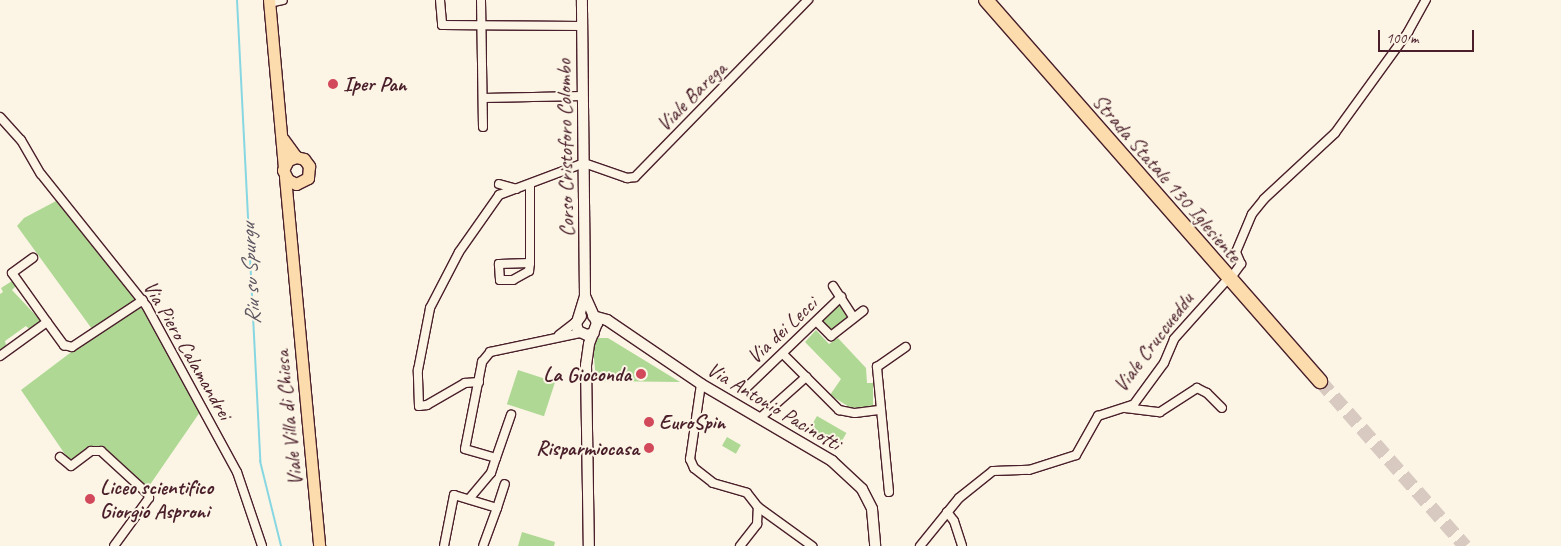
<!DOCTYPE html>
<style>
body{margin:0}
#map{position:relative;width:1561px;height:546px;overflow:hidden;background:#fcf5e5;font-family:Caveat,sans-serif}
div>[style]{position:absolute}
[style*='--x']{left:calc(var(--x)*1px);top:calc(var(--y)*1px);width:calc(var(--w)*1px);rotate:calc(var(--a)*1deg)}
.green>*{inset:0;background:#afd895;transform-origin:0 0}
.stream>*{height:2px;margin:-1px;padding:0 1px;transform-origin:1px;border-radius:1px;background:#87d7e2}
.highway-tunnel>*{height:14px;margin-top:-7px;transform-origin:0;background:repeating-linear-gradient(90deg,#d8cac0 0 14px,transparent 0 21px)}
.roads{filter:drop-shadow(1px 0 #4a1f2b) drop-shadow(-1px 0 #4a1f2b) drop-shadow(0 1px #4a1f2b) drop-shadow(0 -1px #4a1f2b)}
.street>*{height:8px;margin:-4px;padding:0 4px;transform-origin:4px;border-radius:4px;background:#fcf5e5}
.secondary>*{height:10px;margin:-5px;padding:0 5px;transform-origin:5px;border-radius:5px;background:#fcf5e5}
.primary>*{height:11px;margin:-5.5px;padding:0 5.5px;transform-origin:5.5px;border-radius:5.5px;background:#fcdcac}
.highway>*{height:14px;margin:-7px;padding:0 7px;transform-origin:7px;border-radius:7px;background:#fcdcac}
.dots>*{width:14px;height:14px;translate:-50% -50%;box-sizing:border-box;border:2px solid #fcf5e5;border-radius:50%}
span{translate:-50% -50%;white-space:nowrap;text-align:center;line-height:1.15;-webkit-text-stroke:4px #fcf5e5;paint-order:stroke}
.poi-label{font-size:21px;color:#4a1f2b;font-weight:700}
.left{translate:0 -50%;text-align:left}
.right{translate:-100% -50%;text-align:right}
.street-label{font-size:21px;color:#4a1f2b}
.water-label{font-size:22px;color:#5c5662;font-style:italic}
.scale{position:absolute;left:1378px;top:30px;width:96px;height:22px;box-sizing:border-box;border:2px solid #4a1f2b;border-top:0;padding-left:6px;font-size:15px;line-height:18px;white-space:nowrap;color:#4a1f2b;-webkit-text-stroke:4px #fcf5e5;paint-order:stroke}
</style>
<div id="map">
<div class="green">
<div style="clip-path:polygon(56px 201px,138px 299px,92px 329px,17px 226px,24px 218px)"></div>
<div style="clip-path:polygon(12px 281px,16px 286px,12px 290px,41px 321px,29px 329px,26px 326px,5px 341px,6px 345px,0 350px,0 294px,3px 292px,1px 288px)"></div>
<div style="left:839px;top:303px;width:18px;height:26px;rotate:49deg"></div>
<div style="clip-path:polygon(139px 305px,142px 305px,200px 412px,147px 489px,100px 447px,90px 448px,71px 463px,21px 390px,119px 316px)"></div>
<div style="clip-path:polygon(816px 330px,829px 344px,838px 338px,866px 368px,867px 383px,873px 383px,873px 406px,851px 408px,830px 395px,841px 379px,805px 342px)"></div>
<div style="clip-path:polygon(598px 338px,608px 338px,680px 382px,596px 381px,593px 346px)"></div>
<div style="left:518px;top:370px;width:39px;height:36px;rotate:18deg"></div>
<div style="left:817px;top:416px;width:34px;height:16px;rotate:30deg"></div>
<div style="left:727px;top:437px;width:16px;height:10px;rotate:30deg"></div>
<div style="clip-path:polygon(522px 532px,555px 542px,554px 546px,518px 546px)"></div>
</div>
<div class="stream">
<div style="--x:237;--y:0;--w:462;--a:87.1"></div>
<div style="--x:260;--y:461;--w:88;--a:76.1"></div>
</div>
<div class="highway-tunnel">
<div style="--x:1320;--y:381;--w:220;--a:48.7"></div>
</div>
<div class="roads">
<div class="street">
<div style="--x:440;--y:0;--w:25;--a:85"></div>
<div style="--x:442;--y:25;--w:140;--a:0.4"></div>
<div style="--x:481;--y:0;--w:127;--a:89.1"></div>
<div style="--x:269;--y:3;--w:14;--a:-12"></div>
<div style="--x:483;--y:98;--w:100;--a:-1.1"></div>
<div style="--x:0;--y:117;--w:31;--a:48"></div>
<div style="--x:21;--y:140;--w:39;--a:60"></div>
<div style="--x:41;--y:174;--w:170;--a:51.4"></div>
<div style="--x:147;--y:307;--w:188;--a:61.4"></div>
<div style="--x:237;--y:472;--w:78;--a:71.3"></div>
<div style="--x:499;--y:184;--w:18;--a:16"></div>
<div style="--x:530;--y:185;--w:78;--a:90"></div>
<div style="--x:530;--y:263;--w:8;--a:97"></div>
<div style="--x:529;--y:271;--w:18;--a:151"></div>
<div style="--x:513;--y:280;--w:13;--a:180"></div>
<div style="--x:500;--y:280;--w:16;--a:-94"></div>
<div style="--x:499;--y:264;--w:31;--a:-2"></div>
<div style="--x:1233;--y:275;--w:14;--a:-54"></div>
<div style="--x:1241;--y:264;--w:13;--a:-113"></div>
<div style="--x:1236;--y:252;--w:41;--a:-67.2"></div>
<div style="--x:1252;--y:214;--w:19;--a:-51"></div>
<div style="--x:1264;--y:199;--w:97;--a:-42.9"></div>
<div style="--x:1335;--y:133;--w:125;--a:-54.1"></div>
<div style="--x:1408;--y:32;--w:37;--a:-61"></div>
<div style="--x:833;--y:286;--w:37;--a:57"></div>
<div style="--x:47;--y:322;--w:29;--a:54"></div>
<div style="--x:64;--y:345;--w:8;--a:14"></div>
<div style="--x:72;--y:347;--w:85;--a:-33.5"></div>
<div style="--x:817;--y:322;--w:20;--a:45"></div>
<div style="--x:831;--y:336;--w:41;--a:-38"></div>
<div style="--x:559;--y:335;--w:23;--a:-38"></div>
<div style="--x:784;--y:355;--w:78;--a:45"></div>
<div style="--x:839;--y:410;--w:16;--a:11"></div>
<div style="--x:855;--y:413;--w:26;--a:-7"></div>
<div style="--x:0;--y:356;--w:58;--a:-35.9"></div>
<div style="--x:47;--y:322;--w:60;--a:-125.5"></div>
<div style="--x:12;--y:273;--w:26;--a:-36"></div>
<div style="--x:479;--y:382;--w:14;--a:176"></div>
<div style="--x:465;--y:383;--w:44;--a:149.9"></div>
<div style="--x:427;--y:405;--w:8;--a:173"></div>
<div style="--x:419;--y:406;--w:36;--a:-92"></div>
<div style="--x:418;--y:370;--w:63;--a:-79"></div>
<div style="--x:430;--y:308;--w:63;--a:-62.6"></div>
<div style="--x:459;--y:252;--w:70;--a:-54.9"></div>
<div style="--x:499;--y:195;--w:91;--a:-20.6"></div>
<div style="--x:584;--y:163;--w:46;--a:19.2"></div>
<div style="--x:627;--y:178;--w:8;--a:-7"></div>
<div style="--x:635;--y:177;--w:248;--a:-45.7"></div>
<div style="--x:701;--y:384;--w:76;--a:98.3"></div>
<div style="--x:690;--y:459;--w:10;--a:66"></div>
<div style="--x:694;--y:468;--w:24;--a:38"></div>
<div style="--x:713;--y:483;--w:35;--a:16"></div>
<div style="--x:747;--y:493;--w:18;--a:52"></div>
<div style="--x:758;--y:507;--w:67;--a:35.8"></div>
<div style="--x:746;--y:388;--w:132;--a:-43.8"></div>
<div style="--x:1125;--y:408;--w:35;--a:7"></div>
<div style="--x:1160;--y:412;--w:44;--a:-33"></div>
<div style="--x:1197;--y:388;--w:11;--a:27"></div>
<div style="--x:1207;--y:393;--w:21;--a:45"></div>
<div style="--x:760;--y:418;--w:62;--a:-41.7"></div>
<div style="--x:60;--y:457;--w:14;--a:39"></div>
<div style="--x:71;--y:466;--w:25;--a:-37"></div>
<div style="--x:91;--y:451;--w:10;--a:0"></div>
<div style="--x:101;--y:451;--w:64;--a:42.5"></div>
<div style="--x:148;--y:494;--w:4;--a:76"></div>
<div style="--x:149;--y:498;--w:59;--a:126.1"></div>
<div style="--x:496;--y:458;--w:46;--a:-70.8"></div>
<div style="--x:889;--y:492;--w:126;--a:-95.5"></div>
<div style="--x:877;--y:367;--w:35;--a:-35"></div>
<div style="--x:469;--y:499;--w:34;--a:-50"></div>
<div style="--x:491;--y:473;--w:16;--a:-72"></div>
<div style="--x:496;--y:458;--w:32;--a:-164"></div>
<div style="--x:465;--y:449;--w:89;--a:-78.9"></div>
<div style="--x:482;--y:362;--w:13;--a:-51"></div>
<div style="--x:490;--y:352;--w:92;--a:-11.9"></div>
<div style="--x:497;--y:508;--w:25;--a:-72"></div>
<div style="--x:947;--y:512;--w:11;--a:52"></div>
<div style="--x:954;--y:521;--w:26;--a:72"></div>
<div style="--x:444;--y:546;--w:52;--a:-78.9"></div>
<div style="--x:454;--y:495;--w:45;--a:16.8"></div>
<div style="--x:497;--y:508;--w:40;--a:110.2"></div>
<div style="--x:740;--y:546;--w:28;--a:-52"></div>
<div style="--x:757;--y:524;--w:17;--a:-87"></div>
<div style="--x:920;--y:546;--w:62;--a:-50.9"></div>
<div style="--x:959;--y:498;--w:43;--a:-38.5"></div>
<div style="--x:993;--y:471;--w:36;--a:-2"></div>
<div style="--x:1029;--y:470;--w:49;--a:-17.7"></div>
<div style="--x:1076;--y:455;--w:45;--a:-60.6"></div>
<div style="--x:1098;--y:416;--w:38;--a:-18"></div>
<div style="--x:1134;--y:404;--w:51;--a:-53.8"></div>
<div style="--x:1164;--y:363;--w:26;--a:-67"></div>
<div style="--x:1174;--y:339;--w:78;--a:-48.1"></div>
</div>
<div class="secondary">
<div style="--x:585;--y:296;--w:30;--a:66"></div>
<div style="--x:597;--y:323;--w:22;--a:111"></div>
<div style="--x:589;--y:344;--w:21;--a:98"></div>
<div style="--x:586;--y:365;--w:181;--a:89.1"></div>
<div style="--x:581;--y:316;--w:9;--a:126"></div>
<div style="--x:576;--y:323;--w:8;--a:76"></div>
<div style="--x:578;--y:331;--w:10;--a:24"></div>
<div style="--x:587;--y:335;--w:7;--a:-16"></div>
<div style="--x:593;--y:316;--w:15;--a:16"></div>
<div style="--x:607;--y:320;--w:114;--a:34.2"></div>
<div style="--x:701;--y:384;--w:152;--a:30.4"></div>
<div style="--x:832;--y:461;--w:41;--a:43"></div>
<div style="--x:862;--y:489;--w:22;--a:63"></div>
<div style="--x:872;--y:509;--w:37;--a:85"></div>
<div style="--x:578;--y:319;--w:24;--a:-73"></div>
<div style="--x:585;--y:296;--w:296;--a:-90.6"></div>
</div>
<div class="primary">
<div style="--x:269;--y:0;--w:168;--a:84.9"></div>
<div style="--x:283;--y:139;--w:22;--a:54"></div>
<div style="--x:296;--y:157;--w:8;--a:14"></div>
<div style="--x:304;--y:159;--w:9;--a:54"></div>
<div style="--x:309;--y:166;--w:12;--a:95"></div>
<div style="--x:308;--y:178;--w:13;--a:153"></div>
<div style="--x:296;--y:184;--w:9;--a:-153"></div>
<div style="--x:288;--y:180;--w:11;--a:-117"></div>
<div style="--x:283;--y:170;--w:11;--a:-63"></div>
<div style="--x:288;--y:160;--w:9;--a:-21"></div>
<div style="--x:285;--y:177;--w:371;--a:84.7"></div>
</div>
<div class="highway">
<div style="--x:986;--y:0;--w:507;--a:48.76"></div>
</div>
</div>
<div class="dots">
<div style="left:333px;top:84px;background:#d1495b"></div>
<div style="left:641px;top:374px;background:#d1495b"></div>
<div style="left:649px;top:422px;background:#d1495b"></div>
<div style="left:649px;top:448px;background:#d1495b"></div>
<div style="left:90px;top:499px;background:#d1495b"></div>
</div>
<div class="poi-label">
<span class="left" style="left:343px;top:84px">Iper Pan</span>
<span class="right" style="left:631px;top:374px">La Gioconda</span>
<span class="left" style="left:659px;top:422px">EuroSpin</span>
<span class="right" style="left:639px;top:448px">Risparmiocasa</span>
<span class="left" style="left:100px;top:499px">Liceo scientifico<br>Giorgio Asproni</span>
</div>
<div class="street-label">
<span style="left:691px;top:96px;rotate:-45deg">Viale Barega</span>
<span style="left:565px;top:148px;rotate:-91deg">Corso Cristoforo Colombo</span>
<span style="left:1167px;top:178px;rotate:49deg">Strada Statale 130 Iglesiente</span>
<span style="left:782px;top:330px;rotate:-43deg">Via dei Lecci</span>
<span style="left:1153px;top:342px;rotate:-53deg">Viale Cruccueddu</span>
<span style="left:188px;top:350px;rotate:60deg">Via Piero Calamandrei</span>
<span style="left:774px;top:406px;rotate:31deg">Via Antonio Pacinotti</span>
<span style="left:288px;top:418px;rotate:-96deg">Viale Villa di Chiesa</span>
</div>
<div class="water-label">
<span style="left:251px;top:274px;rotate:-93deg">Riu su Spurgu</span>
</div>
<div class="scale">100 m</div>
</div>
